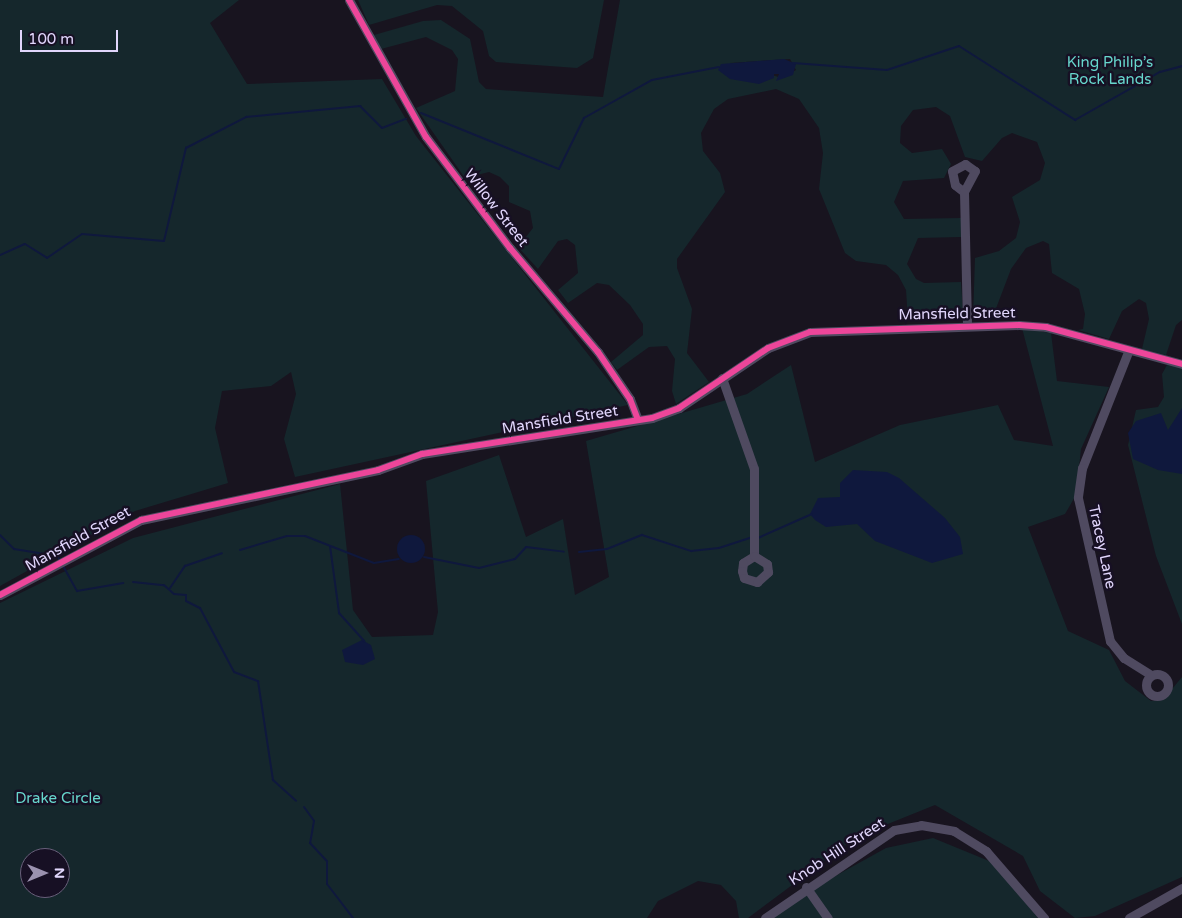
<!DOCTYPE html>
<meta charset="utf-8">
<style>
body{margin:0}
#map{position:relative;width:1182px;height:918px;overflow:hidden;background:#18141f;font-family:"Varela Round",sans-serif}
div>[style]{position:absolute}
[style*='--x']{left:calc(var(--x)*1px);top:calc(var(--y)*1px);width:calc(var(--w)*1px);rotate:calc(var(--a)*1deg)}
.green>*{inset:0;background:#15272c}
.water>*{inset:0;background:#0f183d}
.round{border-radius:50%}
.stream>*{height:2px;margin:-1px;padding:0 1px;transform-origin:1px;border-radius:1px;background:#0f183d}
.minor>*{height:9px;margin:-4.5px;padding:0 4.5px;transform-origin:4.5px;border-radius:4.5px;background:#4f4a60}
.minor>.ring{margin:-4.5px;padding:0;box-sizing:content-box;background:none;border:9px solid #4f4a60;border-radius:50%}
.cycleway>*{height:6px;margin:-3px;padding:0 3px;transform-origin:3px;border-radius:3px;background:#ed469a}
span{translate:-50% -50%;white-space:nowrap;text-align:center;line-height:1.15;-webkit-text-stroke:5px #171024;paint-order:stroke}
.park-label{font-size:15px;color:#67d7cd}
.street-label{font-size:15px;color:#e1d6fc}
.north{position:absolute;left:20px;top:848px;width:50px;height:50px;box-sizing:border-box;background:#171024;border:1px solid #685f7a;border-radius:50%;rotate:90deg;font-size:14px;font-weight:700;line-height:20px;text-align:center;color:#e1d6fc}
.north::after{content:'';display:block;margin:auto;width:18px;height:22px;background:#9b92af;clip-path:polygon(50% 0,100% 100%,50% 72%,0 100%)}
.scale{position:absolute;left:20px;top:30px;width:98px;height:22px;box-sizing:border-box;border:2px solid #e1d6fc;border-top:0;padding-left:6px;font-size:15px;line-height:18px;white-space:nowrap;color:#e1d6fc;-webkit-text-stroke:4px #171024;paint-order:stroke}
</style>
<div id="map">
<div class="green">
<div style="clip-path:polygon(0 0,239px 0,210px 23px,247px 84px,382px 79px,416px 136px,628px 405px,295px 477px,284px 439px,296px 394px,291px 372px,271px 386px,222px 391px,215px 428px,228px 483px,135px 511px,0 586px)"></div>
<div style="clip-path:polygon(358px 0,604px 0,593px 58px,577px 68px,496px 62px,489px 56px,483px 31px,452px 6px,437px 5px,369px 25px)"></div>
<div style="clip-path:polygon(evenodd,620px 0,1182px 0,1182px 320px,1176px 325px,1166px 355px,1142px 349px,1149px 319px,1146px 303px,1139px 299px,1122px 311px,1109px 339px,1078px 330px,1083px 329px,1085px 314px,1079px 289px,1052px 273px,1049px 244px,1043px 241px,1026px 248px,1011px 269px,992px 319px,973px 318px,975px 258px,999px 251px,1016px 238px,1020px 222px,1012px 197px,1040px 180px,1045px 163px,1037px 142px,1012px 133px,1002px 138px,982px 161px,965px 157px,950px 116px,936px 107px,913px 110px,901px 126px,900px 143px,912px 153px,942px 149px,951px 164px,944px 178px,903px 181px,894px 202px,904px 219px,961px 218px,961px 237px,918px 238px,907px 264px,916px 279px,924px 283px,961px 282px,963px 312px,958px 319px,908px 320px,906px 290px,898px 275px,886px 265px,856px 261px,845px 253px,819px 189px,823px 153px,819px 128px,799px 99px,776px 89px,728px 99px,714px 109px,701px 133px,703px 151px,720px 173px,725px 192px,677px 259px,677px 268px,692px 309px,687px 353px,709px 382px,676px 404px,672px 391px,675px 359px,667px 346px,649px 347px,617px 370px,611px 362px,643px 335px,643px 324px,630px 305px,609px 285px,597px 283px,568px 303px,558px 290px,578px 273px,575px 245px,567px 239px,558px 241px,538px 269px,518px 247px,533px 228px,530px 211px,509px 202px,509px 186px,500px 177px,489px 172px,465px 178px,416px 108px,455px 91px,458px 59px,452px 50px,426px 37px,381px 49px,374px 35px,423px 21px,441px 20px,470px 39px,479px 82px,486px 89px,603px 97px,620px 0,790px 59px,796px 70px,782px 78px,730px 63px,790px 59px)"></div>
<div style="clip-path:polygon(evenodd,1022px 328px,1051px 333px,1057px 381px,1109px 387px,1081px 449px,1076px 495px,1065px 514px,1028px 527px,1068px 631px,1109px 650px,1125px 681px,1151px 701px,1163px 700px,1182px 677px,1182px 877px,1095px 916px,1075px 918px,1040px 891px,1023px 856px,935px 805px,858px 836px,748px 918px,739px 918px,736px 901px,721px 885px,698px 881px,658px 901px,647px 918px,0 918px,0 603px,133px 538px,340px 484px,353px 610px,372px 637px,433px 635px,438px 612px,426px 481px,499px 455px,526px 537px,563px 519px,575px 595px,609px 577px,586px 441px,747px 394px,791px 365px,815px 462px,900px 425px,998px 405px,1014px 440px,1053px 446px,1022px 328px,30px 858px,60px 858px,60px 888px,30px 888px,30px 858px)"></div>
<div style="clip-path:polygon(1167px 365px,1182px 366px,1182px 624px,1156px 556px,1128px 445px,1136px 410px,1158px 407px,1164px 397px,1162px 374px)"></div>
<div style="clip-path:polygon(933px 838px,994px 863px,1038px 918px,772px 918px,801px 895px,886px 848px)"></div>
</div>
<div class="water">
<div style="clip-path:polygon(784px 59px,796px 64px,793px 75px,776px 81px,779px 74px,774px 74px,774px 78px,759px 84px,730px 79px,718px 70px,721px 64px)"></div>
<div style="clip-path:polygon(1182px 408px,1182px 474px,1158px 470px,1133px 459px,1128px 433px,1136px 421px,1161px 413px,1168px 430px)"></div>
<div style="clip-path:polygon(853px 470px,887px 472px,899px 478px,945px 518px,960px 537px,963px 554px,932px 563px,875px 541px,857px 524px,826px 527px,815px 520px,810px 514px,818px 498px,840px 497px,840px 483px)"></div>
<div class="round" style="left:397px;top:535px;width:28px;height:28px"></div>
<div style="clip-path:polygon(362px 640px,371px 645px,375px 659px,363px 665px,345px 662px,342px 650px)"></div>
</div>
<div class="stream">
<div style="--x:793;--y:63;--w:94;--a:4.3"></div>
<div style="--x:887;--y:70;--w:76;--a:-18.4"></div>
<div style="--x:959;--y:46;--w:138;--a:32.5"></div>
<div style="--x:1075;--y:120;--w:98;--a:-29.5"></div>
<div style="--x:1160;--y:72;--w:23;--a:-15"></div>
<div style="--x:421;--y:113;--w:149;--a:22.1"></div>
<div style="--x:559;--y:169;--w:57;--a:-63.9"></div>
<div style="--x:584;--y:118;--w:78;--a:-29.2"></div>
<div style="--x:652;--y:80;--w:68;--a:-11"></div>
<div style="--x:0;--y:255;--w:27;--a:-24"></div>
<div style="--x:25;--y:244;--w:26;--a:32"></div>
<div style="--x:47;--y:258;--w:42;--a:-34.4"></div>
<div style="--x:82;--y:234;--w:82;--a:4.9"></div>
<div style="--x:164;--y:241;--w:96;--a:-76.7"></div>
<div style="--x:186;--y:148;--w:68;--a:-27.3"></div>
<div style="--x:246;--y:117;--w:115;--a:-5.5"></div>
<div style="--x:360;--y:106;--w:31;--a:45"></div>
<div style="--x:382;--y:128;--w:26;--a:-21"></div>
<div style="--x:0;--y:535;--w:20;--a:45"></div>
<div style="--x:14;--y:549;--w:44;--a:9.2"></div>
<div style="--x:57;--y:556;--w:5;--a:53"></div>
<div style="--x:758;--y:538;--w:59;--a:-24"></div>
<div style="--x:330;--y:546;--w:68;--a:82.3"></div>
<div style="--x:339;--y:613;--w:38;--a:48"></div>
<div style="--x:240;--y:550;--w:49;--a:-16.6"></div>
<div style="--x:287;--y:536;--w:18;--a:0"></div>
<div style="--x:305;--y:536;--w:74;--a:21.4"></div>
<div style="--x:374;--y:563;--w:25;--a:-9"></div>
<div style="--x:579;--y:552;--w:28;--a:-6"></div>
<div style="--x:607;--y:549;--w:38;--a:-22"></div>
<div style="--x:642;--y:535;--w:52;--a:18.1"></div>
<div style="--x:691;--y:551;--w:28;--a:-6"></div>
<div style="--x:719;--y:548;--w:33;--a:-18"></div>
<div style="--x:424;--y:557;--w:56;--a:11.3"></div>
<div style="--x:479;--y:568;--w:37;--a:-14"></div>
<div style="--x:515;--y:559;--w:16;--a:-47"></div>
<div style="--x:526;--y:547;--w:38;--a:7"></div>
<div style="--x:62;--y:564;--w:31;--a:61"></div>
<div style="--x:77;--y:591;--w:47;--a:-9.9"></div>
<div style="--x:133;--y:582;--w:31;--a:6"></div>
<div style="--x:164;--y:585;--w:13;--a:42"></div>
<div style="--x:174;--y:594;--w:12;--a:5"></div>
<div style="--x:186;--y:595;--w:6;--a:90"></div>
<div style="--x:186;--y:601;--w:16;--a:27"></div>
<div style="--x:200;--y:608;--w:72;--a:62"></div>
<div style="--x:234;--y:672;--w:26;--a:21"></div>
<div style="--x:258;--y:681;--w:100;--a:81.4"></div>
<div style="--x:273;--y:780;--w:31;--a:42"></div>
<div style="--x:170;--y:588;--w:27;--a:-56"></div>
<div style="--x:185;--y:566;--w:39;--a:-19"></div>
<div style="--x:304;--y:807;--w:17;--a:54"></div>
<div style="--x:314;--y:821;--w:22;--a:100"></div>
<div style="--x:310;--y:843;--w:25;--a:47"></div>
<div style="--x:327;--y:861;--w:23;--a:90"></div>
<div style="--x:327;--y:884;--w:43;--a:52.6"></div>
</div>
<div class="minor">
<div style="--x:349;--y:0;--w:157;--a:60.7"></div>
<div style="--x:426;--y:137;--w:139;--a:52.9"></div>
<div style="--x:510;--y:248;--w:136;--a:49.8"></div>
<div style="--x:598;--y:352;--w:57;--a:55.8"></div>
<div style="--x:630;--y:399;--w:22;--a:69"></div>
<div style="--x:964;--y:192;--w:11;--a:-142"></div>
<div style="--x:955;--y:185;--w:14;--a:-102"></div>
<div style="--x:952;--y:171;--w:15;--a:-28"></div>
<div style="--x:965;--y:164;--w:12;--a:35"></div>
<div style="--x:975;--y:171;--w:24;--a:118"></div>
<div style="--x:964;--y:192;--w:133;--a:88.7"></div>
<div style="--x:1128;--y:352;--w:125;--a:111.6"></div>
<div style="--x:1082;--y:468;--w:30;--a:98"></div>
<div style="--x:1078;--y:498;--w:147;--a:77.4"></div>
<div style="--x:1110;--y:641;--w:22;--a:51"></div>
<div style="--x:1124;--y:658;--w:32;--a:32"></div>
<div style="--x:722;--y:378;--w:96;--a:70.6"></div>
<div style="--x:754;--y:469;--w:87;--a:90"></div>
<div style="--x:754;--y:556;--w:13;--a:148"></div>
<div style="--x:743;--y:563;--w:8;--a:97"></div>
<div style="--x:742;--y:571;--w:7;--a:74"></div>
<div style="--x:744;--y:578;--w:14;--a:17"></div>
<div style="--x:757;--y:582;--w:15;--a:-42"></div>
<div style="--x:768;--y:572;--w:8;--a:-97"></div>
<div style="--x:767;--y:564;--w:15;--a:-148"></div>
<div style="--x:0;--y:595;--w:160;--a:-28"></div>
<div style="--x:141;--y:520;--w:242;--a:-11.9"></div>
<div style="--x:378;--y:470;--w:47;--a:-20"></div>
<div style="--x:422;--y:454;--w:233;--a:-8.9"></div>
<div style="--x:652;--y:418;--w:29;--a:-20"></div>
<div style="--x:679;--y:408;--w:107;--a:-34"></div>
<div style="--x:768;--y:348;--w:45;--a:-20.9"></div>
<div style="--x:810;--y:332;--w:209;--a:-1.9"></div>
<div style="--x:1019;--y:325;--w:27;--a:4"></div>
<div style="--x:1046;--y:327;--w:141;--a:15.2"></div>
<div class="ring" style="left:1146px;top:674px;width:13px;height:13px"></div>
<div style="--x:806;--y:887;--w:38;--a:55"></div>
<div style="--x:765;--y:918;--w:156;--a:-34.3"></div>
<div style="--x:894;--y:830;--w:27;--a:-10"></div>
<div style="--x:921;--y:825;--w:34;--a:10"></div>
<div style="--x:954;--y:831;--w:38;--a:32"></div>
<div style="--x:986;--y:851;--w:89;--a:49.1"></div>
<div style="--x:1129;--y:918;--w:61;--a:-29.5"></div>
</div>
<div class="cycleway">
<div style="--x:349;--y:0;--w:157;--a:60.7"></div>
<div style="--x:426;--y:137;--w:139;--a:52.9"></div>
<div style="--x:510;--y:248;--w:136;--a:49.8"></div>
<div style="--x:598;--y:352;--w:57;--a:55.8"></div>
<div style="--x:630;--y:399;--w:22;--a:69"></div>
<div style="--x:0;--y:595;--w:160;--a:-28"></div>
<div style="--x:141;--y:520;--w:242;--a:-11.9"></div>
<div style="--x:378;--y:470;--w:47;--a:-20"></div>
<div style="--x:422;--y:454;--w:233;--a:-8.9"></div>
<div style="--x:652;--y:418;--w:29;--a:-20"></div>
<div style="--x:679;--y:408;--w:107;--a:-34"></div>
<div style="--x:768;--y:348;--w:45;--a:-20.9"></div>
<div style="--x:810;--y:332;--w:209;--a:-1.9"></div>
<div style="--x:1019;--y:325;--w:27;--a:4"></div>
<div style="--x:1046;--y:327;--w:141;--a:15.2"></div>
</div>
<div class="park-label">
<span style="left:1110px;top:71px">King Philip’s<br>Rock Lands</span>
<span style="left:58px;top:799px">Drake Circle</span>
</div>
<div class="street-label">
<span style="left:496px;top:208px;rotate:52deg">Willow Street</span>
<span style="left:957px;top:314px;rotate:-1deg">Mansfield Street</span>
<span style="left:560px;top:420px;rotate:-9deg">Mansfield Street</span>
<span style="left:78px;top:539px;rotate:-29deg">Mansfield Street</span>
<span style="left:1102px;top:547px;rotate:78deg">Tracey Lane</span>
<span style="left:837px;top:852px;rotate:-33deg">Knob Hill Street</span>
</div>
<div class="north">N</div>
<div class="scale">100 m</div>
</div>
